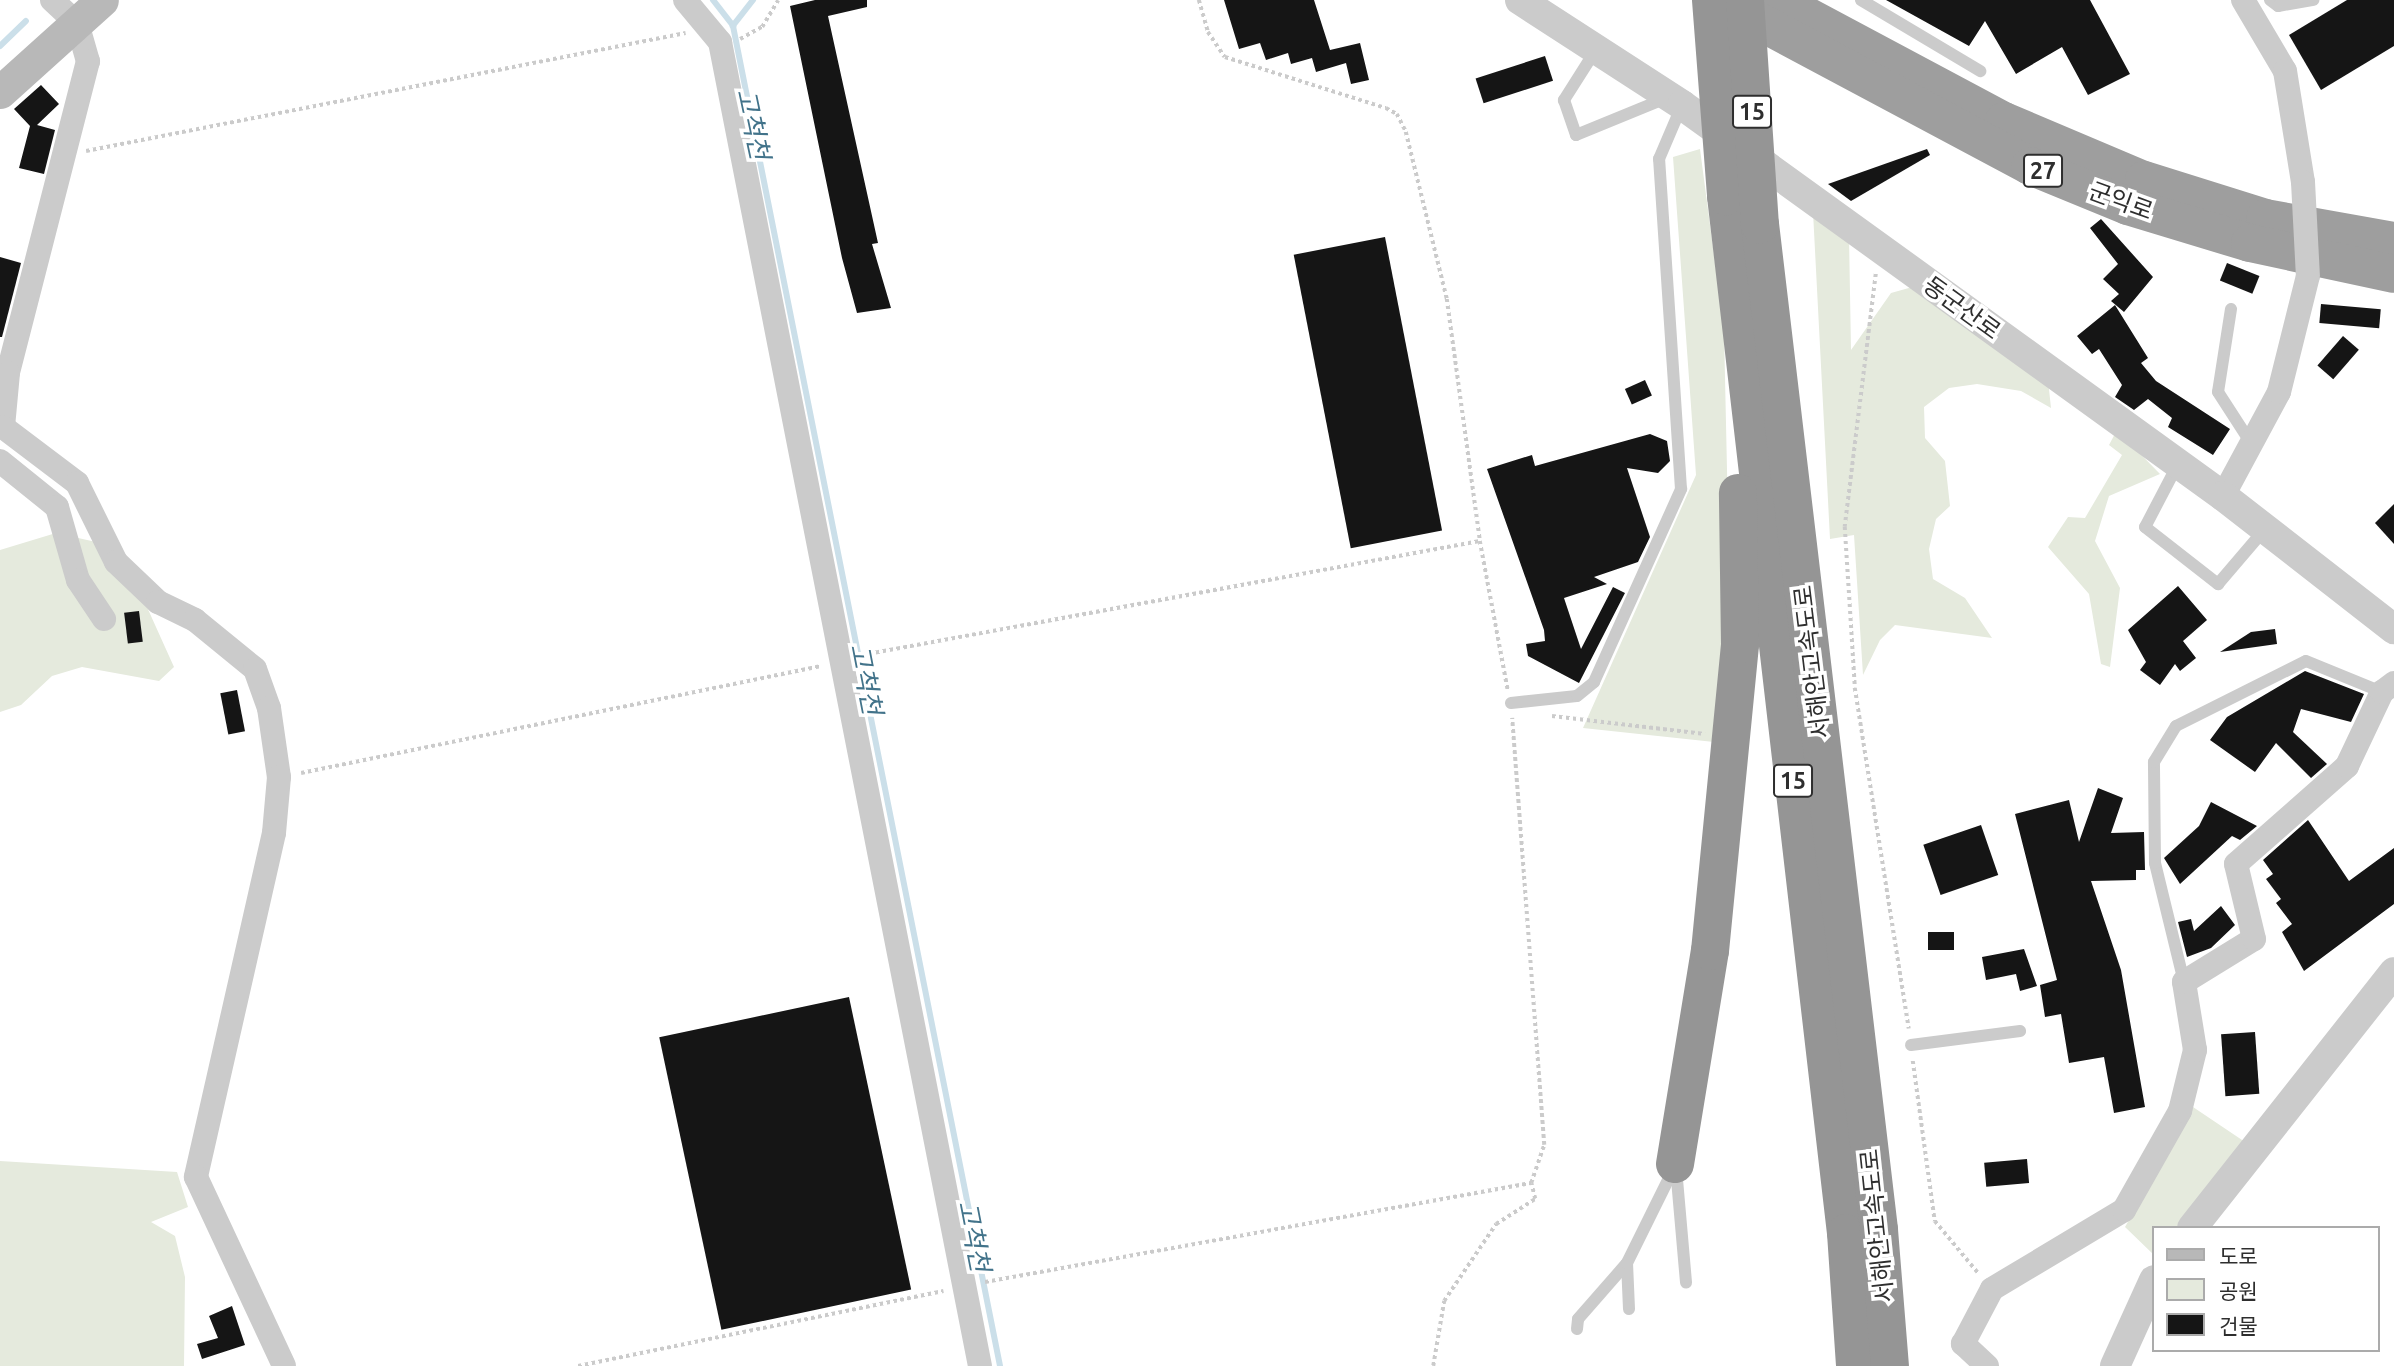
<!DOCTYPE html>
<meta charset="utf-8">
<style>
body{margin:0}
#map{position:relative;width:2394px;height:1366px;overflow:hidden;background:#fff;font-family:Ubuntu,"Noto Sans KR",sans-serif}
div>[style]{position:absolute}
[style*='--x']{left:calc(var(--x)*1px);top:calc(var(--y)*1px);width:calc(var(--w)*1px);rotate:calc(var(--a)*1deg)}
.green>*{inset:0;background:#e5eadd}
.stream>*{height:6px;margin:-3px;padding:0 3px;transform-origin:3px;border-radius:3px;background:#cbdfe9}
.building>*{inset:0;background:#151515;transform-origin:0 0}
.path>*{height:3.5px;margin-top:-1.75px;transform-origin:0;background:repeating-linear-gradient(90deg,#cbcbcb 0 3.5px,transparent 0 7px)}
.service>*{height:12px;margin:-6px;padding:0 6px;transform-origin:6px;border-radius:6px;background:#cbcbcb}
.minor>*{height:24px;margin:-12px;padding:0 12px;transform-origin:12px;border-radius:12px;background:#cbcbcb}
.tertiary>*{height:30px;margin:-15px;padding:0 15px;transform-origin:15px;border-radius:15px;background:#cbcbcb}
.secondary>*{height:33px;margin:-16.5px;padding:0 16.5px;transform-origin:16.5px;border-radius:16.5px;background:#b8b8b8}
.trunk>*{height:38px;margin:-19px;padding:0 19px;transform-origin:19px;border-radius:19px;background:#9e9e9e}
.motorway>*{height:38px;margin:-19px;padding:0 19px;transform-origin:19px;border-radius:19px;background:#959595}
.minor-bridge>*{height:24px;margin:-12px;padding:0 12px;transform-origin:12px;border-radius:12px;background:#cbcbcb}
.motorway-bridge>*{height:38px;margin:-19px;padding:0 19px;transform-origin:19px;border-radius:19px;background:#959595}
span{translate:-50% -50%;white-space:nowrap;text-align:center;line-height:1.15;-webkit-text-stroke:7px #fff;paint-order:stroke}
.shield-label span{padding:2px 5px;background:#fff;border:2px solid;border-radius:5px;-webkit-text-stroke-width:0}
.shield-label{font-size:23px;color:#2e2e2e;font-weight:700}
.street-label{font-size:24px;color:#2e2e2e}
.water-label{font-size:26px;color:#42738a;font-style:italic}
.legend{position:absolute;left:2152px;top:1226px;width:228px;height:126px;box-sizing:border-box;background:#fff;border:2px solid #ababab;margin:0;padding:9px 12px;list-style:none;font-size:21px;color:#2e2e2e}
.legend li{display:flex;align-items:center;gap:14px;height:35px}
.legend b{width:35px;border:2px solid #ababab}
</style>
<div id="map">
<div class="green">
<div style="clip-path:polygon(1700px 149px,1724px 331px,1730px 608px,1714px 742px,1583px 728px,1696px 475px,1673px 157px)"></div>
<div style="clip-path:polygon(1813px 212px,1849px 236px,1851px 350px,1891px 293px,1916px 286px,2048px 380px,2051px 408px,2021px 391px,1977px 384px,1949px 388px,1924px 407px,1925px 438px,1945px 461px,1950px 506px,1936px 519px,1929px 549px,1933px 579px,1965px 598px,1992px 638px,1895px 625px,1880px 640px,1863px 675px,1854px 535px,1830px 539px)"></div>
<div style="clip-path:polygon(2117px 430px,2160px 474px,2109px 496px,2095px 541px,2120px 588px,2110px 667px,2101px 664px,2089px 594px,2048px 547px,2068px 517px,2085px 518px,2122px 455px,2109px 445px)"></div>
<div style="clip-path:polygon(56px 533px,96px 542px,142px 596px,174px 667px,159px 681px,82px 667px,52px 676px,21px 705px,0 712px,0 550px)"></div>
<div style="clip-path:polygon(2193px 1107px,2248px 1144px,2178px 1228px,2154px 1228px,2154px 1255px,2125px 1227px)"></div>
<div style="clip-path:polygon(0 1161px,177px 1172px,188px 1207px,151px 1222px,175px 1236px,185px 1277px,184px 1366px,0 1366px)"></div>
</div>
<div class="stream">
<div style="--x:713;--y:0;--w:33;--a:52"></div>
<div style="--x:753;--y:0;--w:33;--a:128"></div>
<div style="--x:733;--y:26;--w:1366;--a:78.73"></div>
<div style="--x:0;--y:46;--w:36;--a:-44"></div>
</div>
<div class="building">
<div style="clip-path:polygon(815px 0,867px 0,867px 7px,828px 16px,878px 243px,872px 244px,891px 308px,857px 313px,842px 258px,790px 6px)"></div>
<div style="clip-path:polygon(1224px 0,1314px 0,1330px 50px,1360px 43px,1369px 80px,1351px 84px,1346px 63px,1316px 72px,1312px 58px,1291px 64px,1288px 53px,1266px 60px,1260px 43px,1239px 49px)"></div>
<div style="clip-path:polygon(1886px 0,2090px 0,2130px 74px,2088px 95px,2062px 47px,2016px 74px,1985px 21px,1969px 46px)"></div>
<div style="clip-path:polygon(2347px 0,2394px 0,2394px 46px,2321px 90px,2289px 35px)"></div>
<div style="left:1545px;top:56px;width:26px;height:73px;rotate:72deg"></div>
<div style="clip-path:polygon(41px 85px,59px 104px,37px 125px,55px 130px,44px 174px,19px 168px,30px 126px,14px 109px)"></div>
<div style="clip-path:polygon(1927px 149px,1930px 155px,1851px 201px,1828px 184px)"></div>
<div style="clip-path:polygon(2101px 219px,2153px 277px,2124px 312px,2111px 301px,2119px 294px,2103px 279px,2118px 264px,2090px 228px)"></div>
<div style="left:1385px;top:237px;width:299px;height:93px;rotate:79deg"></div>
<div style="clip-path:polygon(0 257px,21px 263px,2px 337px,0 337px)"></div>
<div style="left:2227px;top:263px;width:35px;height:19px;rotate:22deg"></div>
<div style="left:2321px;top:304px;width:60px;height:19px;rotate:5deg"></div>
<div style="clip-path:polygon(2115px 305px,2148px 358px,2141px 363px,2156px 381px,2230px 429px,2213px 455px,2168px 427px,2172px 418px,2148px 399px,2134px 410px,2115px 397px,2122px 385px,2099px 349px,2092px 354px,2077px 336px)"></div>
<div style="left:2343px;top:336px;width:21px;height:39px;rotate:41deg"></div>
<div style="left:1645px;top:380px;width:17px;height:22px;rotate:66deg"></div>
<div style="clip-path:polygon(1650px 434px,1667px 441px,1670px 461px,1658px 473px,1627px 468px,1650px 537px,1638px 562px,1594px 577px,1607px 584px,1564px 598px,1581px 649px,1613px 587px,1625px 593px,1579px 683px,1528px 656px,1526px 644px,1545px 641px,1544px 630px,1487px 469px,1532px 455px,1535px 466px)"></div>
<div style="clip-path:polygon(2394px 504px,2394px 544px,2375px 523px)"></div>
<div style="clip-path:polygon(2178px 586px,2207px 620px,2183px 641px,2196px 658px,2180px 671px,2175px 664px,2160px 685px,2140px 670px,2146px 662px,2128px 630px)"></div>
<div style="left:139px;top:611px;width:31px;height:15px;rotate:83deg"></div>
<div style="clip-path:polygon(2275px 629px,2277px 644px,2220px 652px,2251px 632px)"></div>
<div style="clip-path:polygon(2305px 671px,2364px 694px,2351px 722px,2301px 709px,2293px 732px,2327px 764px,2311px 778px,2276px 743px,2255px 772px,2210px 740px,2227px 717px)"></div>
<div style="left:237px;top:690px;width:42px;height:17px;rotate:79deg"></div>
<div style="clip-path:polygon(2098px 788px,2123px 798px,2111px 833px,2144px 832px,2145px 870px,2136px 870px,2136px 880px,2091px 881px,2121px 970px,2145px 1107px,2114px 1113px,2104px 1057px,2069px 1063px,2061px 1014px,2045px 1017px,2040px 985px,2057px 980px,2015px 814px,2069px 800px,2079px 842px)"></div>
<div style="clip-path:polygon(2211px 802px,2257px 826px,2240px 840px,2232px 836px,2180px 884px,2164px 858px,2199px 826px)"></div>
<div style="clip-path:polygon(2308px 820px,2349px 881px,2394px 848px,2394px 904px,2304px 971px,2282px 932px,2292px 924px,2276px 903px,2281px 899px,2266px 879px,2273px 874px,2263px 860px)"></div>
<div style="left:1981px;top:825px;width:53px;height:61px;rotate:71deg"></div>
<div style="clip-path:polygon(2221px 906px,2235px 925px,2211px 948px,2187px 957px,2178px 922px,2191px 919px,2194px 931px)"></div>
<div style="left:1928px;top:932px;width:26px;height:18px"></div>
<div style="clip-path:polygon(2024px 949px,2037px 986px,2020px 991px,2016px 974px,1986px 980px,1982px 957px)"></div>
<div style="left:849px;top:997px;width:299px;height:194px;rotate:78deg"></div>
<div style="left:2255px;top:1032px;width:62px;height:34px;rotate:86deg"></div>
<div style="left:2027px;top:1159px;width:24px;height:43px;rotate:85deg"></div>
<div style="clip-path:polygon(232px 1306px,245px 1345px,202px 1359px,197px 1344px,218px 1338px,209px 1316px)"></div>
</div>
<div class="path">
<div style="--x:1199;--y:0;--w:33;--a:74"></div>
<div style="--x:1208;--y:32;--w:30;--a:56"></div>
<div style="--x:1225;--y:57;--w:169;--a:17.6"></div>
<div style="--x:1386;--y:108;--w:13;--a:29"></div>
<div style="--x:1397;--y:114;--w:20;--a:63"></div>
<div style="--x:1406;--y:132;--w:172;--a:76.2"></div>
<div style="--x:1447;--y:299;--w:244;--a:82.2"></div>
<div style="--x:1480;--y:541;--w:152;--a:79.4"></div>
<div style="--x:740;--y:39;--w:25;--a:-29"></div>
<div style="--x:762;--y:27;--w:31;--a:-59"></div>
<div style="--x:86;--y:151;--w:611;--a:-11.13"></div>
<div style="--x:1876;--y:274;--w:255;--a:97"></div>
<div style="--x:1845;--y:527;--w:161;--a:86.4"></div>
<div style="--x:1855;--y:688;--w:345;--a:81"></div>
<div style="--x:862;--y:655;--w:628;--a:-10.45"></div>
<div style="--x:1552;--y:716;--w:154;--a:6.7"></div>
<div style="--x:301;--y:773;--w:531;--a:-11.63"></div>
<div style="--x:1913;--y:1061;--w:162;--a:82.2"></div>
<div style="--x:1935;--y:1221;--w:69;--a:50.3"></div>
<div style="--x:985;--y:1282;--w:555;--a:-10.28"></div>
<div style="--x:578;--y:1366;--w:373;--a:-11.6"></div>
<div style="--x:1433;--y:1366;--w:66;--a:-80.4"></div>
<div style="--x:1444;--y:1301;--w:93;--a:-56"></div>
<div style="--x:1496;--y:1224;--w:46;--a:-32.7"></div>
<div style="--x:1535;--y:1199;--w:16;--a:-104"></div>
<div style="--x:1531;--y:1183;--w:40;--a:-71.1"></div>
<div style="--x:1544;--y:1145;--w:428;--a:-94.3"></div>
</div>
<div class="service">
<div style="--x:1861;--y:0;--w:139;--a:30.8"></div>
<div style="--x:2270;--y:0;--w:10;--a:37"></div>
<div style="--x:2278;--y:6;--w:36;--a:-10"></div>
<div style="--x:1597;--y:48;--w:62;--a:122.4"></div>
<div style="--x:1564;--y:100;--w:37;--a:71"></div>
<div style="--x:1576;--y:135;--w:97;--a:-22.3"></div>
<div style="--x:2231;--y:309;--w:84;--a:98.9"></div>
<div style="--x:2218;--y:392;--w:61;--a:57.1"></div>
<div style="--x:2178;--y:464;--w:71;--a:117.6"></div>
<div style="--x:2145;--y:527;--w:93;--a:38"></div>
<div style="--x:2218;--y:584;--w:72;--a:-49.5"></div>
<div style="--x:1511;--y:703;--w:66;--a:-6.1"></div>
<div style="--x:1577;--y:696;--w:22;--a:-39"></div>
<div style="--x:1594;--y:682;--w:212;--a:-65.7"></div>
<div style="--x:1681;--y:489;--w:331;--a:-93.8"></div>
<div style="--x:1659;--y:159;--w:59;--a:-66.9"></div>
<div style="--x:2184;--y:982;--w:122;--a:-103.7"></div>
<div style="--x:2155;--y:863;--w:101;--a:-90.6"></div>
<div style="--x:2154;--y:762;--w:42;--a:-58.6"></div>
<div style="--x:2176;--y:726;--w:145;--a:-26.6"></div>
<div style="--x:2306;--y:661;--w:82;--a:22.2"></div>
<div style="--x:1911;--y:1045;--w:110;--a:-7.3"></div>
<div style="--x:1676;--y:1168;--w:115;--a:85"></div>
<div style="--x:1627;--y:1263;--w:46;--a:87.5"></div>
<div style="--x:1577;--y:1329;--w:10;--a:-84"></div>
<div style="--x:1578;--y:1319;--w:74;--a:-48.8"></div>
<div style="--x:1627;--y:1263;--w:106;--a:-63.7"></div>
</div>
<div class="minor">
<div style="--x:52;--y:0;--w:34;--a:43"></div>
<div style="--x:77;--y:23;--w:40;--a:74"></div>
<div style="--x:88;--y:61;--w:322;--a:104.4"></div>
<div style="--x:8;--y:373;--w:54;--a:95.3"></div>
<div style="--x:3;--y:427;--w:93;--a:37.1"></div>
<div style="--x:77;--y:483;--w:88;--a:63.7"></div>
<div style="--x:116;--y:562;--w:58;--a:43.6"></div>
<div style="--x:158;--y:602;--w:41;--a:25.9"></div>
<div style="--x:195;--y:620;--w:77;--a:39.2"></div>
<div style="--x:255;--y:669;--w:41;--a:70.3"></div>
<div style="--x:269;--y:708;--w:70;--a:81.8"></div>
<div style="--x:279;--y:777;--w:56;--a:95.1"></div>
<div style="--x:274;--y:833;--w:353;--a:102.8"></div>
<div style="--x:196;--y:1177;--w:208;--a:65"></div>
<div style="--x:685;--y:0;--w:55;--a:50.2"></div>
<div style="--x:720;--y:42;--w:1349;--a:78.89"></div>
<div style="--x:2243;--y:0;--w:82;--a:59.4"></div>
<div style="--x:2285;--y:71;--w:112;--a:80.8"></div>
<div style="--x:0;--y:461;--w:73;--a:38.9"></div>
<div style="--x:57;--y:507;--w:76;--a:74"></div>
<div style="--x:78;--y:580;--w:47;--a:56.3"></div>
<div style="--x:2223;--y:496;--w:118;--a:-61.7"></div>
<div style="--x:2279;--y:392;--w:120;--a:-76"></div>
<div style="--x:1987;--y:1366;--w:33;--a:-137"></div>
<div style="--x:1963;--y:1344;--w:62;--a:-62.2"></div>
<div style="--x:1992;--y:1289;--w:154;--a:-30.9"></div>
<div style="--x:2124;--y:1210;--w:114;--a:-60.5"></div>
<div style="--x:2180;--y:1111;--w:63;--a:-76.2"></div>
<div style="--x:2195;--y:1050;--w:69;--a:-99.2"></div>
<div style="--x:2184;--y:982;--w:82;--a:-31.6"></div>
<div style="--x:2254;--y:939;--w:77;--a:-103.5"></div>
<div style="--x:2236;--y:864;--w:148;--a:-41.4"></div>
<div style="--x:2347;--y:766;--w:82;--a:-64.7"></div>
<div style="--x:2382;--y:692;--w:15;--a:-37"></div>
</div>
<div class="tertiary">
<div style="--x:1520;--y:0;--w:193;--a:32.9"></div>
<div style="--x:1682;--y:105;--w:668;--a:35.86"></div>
<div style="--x:2223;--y:496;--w:217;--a:37.9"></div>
<div style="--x:2192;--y:1228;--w:326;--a:-51.7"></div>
<div style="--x:2115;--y:1366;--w:94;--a:-65.6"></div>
</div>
<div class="secondary">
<div style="--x:0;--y:92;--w:137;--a:-42"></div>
</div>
<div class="trunk">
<div style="--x:1777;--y:0;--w:257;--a:28.1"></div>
<div style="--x:2004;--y:121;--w:152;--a:22.9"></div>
<div style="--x:2144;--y:180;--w:127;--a:17.4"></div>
<div style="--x:2265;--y:218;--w:131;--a:10.1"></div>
<div style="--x:1721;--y:1;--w:350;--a:28.1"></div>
<div style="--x:2030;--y:166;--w:106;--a:22.2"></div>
<div style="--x:2128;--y:206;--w:127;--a:16.9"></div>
<div style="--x:2250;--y:243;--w:147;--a:12.1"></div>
</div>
<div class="motorway">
<div style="--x:1726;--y:196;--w:1044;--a:83.4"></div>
<div style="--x:1846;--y:1233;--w:133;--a:86.1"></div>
<div style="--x:1760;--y:224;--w:1013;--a:83.25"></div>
<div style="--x:1879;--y:1230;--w:136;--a:85.4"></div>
<div style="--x:1675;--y:1164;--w:216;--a:-80.7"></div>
<div style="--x:1710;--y:951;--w:308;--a:-84.4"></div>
<div style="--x:1740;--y:644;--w:151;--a:-90.8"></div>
</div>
<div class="minor-bridge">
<div style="--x:2303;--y:182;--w:94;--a:87"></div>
</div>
<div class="motorway-bridge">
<div style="--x:1711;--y:0;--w:197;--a:85.6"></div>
<div style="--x:1745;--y:0;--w:225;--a:86.2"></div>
</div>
<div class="shield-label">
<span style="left:1752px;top:112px">15</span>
<span style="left:2043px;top:171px">27</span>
<span style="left:1793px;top:781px">15</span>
</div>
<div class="street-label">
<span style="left:2121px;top:201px;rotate:20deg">군익로</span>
<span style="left:1962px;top:308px;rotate:36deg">동군산로</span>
<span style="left:1812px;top:662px;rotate:-97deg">서해안고속도로</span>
<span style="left:1877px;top:1226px;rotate:-96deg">서해안고속도로</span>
</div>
<div class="water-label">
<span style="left:753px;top:124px;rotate:78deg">고척천</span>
<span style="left:866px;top:679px;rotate:79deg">고척천</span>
<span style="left:974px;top:1236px;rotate:79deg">고척천</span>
</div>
<ul class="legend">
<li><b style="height:9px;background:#b8b8b8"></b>도로</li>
<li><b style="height:19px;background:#e5eadd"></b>공원</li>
<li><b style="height:19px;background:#151515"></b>건물</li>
</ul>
</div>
